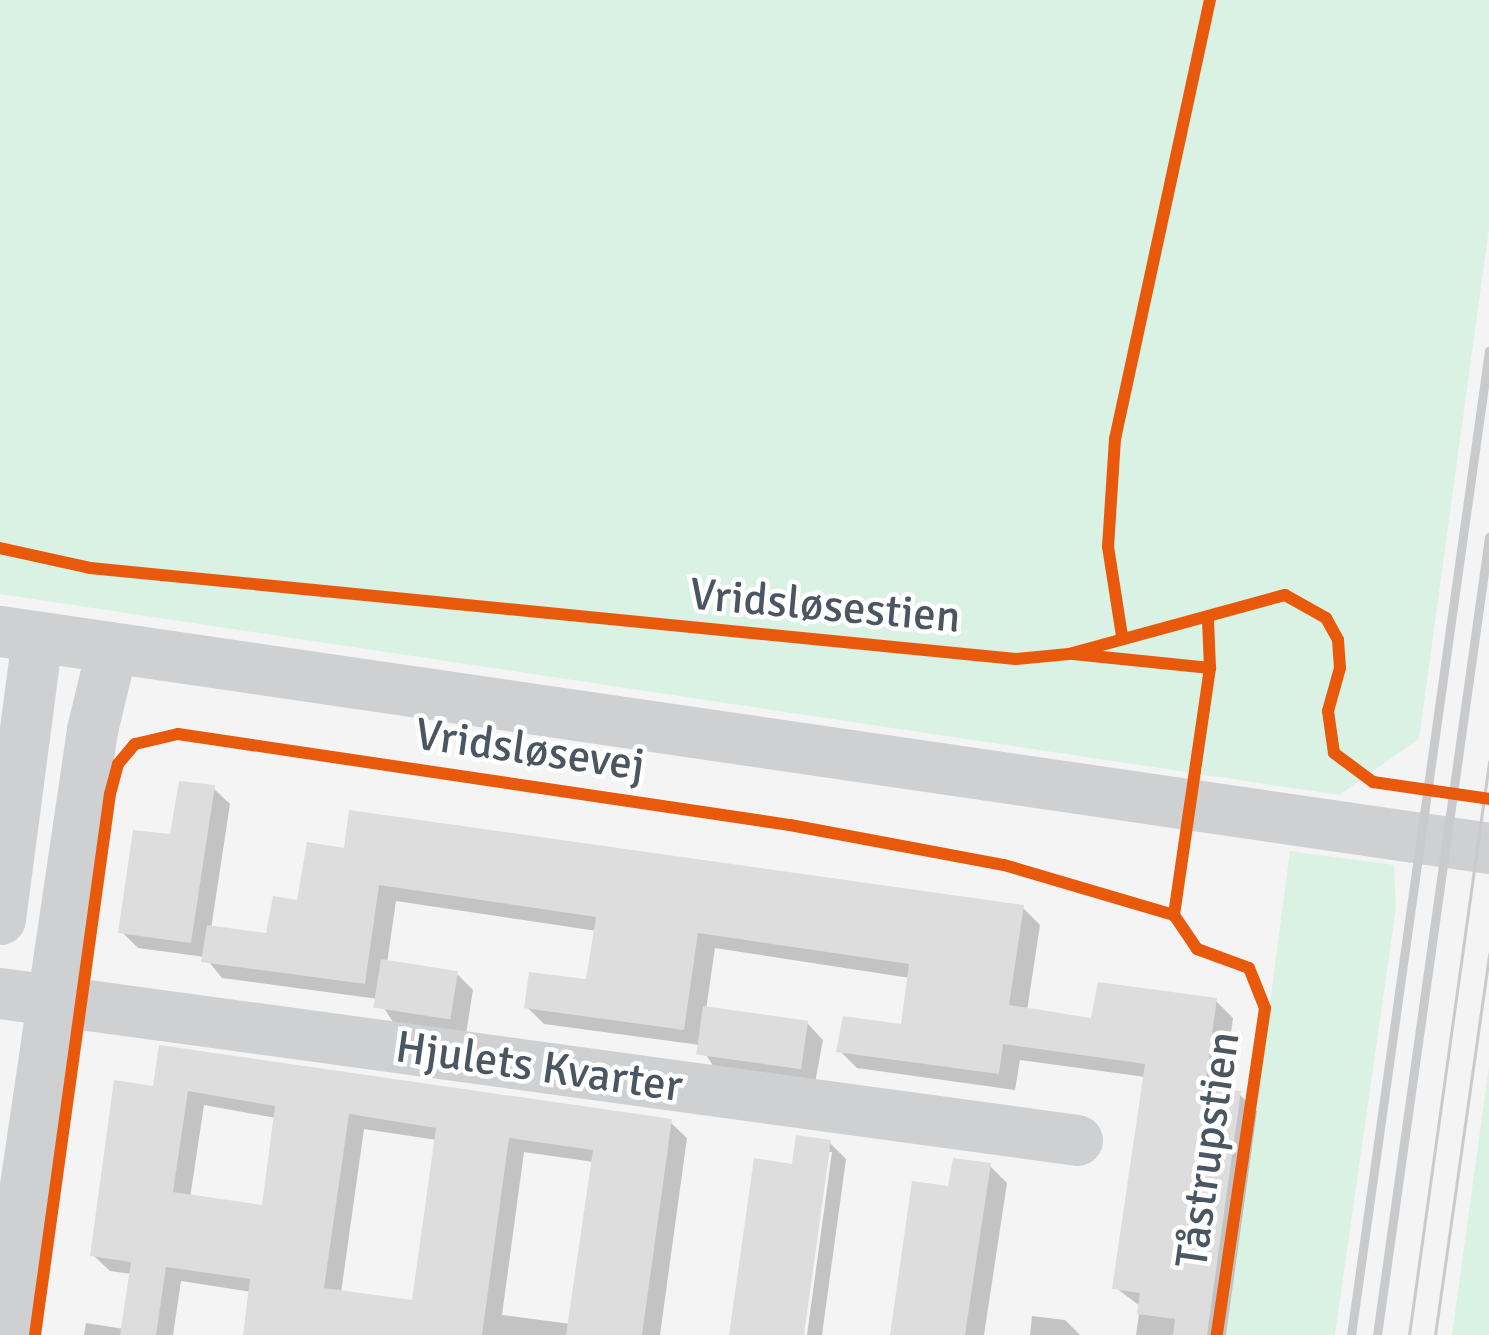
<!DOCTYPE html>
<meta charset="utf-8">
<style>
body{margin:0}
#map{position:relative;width:1489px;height:1335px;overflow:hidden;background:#f4f4f4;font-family:Signika,sans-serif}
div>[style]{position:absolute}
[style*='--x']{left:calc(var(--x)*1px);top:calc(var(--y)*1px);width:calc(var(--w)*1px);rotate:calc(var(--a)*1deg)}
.green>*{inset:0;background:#d9f2e3}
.shadow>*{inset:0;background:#0003}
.building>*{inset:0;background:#ddddde;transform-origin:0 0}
.minor>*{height:51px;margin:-25.5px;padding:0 25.5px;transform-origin:25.5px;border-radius:25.5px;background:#ced0d2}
.tram>*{height:3px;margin:-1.5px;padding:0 1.5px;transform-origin:1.5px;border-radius:1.5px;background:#c9cacc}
.rail>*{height:9px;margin:-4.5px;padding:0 4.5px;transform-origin:4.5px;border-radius:4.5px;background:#c9cacc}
.cycleway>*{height:12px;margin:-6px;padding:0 6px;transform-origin:6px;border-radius:6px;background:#e8590c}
span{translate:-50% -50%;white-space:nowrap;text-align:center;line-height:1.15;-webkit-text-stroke:9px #fff;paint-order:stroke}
.street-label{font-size:45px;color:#4a5661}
</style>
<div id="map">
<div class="green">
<div style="clip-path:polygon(0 0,1489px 0,1489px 228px,1419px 739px,1339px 795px,0 594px)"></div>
<div style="clip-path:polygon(1290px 851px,1394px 865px,1396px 908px,1335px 1335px,1226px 1335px)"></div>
<div style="clip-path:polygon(1489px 1066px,1489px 1335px,1452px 1335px)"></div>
</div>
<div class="shadow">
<div style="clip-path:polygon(213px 788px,230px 804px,211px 929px,269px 937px,300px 903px,309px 845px,1022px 907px,1040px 925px,1027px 1011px,1093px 1021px,1216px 1001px,1233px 1018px,1223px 1091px,1239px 1094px,1257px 1111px,1226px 1335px,1136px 1335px,1140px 1306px,1116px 1288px,1146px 1077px,1020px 1060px,1015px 1090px,857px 1068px,840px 1051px,903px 1027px,910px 978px,715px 948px,706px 1010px,807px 1023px,823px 1040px,815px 1083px,715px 1069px,700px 1045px,544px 1024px,527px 1007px,589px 983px,597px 931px,396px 901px,387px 963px,457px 974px,473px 990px,466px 1034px,393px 1022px,378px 999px,222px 978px,205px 957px,138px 948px,121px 931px,172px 838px)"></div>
<div style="clip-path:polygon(evenodd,161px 1048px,670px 1122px,687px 1138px,660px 1335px,246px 1335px,252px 1292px,181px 1281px,173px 1335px,84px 1335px,86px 1323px,124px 1329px,132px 1274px,110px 1271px,93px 1255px,156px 1089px,161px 1048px,204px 1105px,276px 1118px,264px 1208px,190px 1198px,204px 1105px,161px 1048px,364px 1129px,437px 1140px,414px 1304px,341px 1293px,364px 1129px,161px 1048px,524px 1152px,594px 1162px,571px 1324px,502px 1315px,524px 1152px)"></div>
<div style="clip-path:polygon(829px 1142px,846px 1159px,822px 1335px,807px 1335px,832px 1152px,826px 1152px,801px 1335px,732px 1335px,794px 1167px)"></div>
<div style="clip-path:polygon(990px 1166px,1007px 1183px,984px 1335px,893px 1335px,951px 1189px)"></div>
<div style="clip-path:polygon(1032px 1316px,1065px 1320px,1080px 1335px,1030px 1335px)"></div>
</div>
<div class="building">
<div style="clip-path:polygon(179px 781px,215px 785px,191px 943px,118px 933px,133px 830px,170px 834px)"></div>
<div style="clip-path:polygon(349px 810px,1024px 905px,1009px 1005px,1091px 1018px,1098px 982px,1217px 998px,1205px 1086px,1241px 1091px,1207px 1335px,1173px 1335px,1175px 1319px,1137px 1314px,1140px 1293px,1112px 1289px,1145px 1064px,1003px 1044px,999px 1074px,836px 1052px,843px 1016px,901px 1024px,909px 964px,698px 933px,684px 1030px,524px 1008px,529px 972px,586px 979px,596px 917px,379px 885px,365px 984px,201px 962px,207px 925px,266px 933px,273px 896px,297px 900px,307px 842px,344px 848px)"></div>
<div style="left:381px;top:959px;width:78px;height:49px;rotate:9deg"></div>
<div style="left:703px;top:1006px;width:106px;height:49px;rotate:8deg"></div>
<div style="clip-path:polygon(evenodd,159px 1045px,672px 1119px,642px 1335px,566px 1335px,593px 1150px,509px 1138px,482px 1335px,243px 1335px,250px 1279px,166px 1267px,156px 1335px,120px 1335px,131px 1262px,90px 1256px,114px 1080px,153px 1086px,159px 1045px,188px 1091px,275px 1106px,262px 1205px,173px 1192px,188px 1091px,159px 1045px,349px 1114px,436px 1128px,412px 1300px,324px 1288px,349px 1114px)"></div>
<div style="clip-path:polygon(796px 1135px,831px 1140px,804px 1335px,729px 1335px,754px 1158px,792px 1164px)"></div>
<div style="clip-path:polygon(953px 1158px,991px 1163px,965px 1335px,890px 1335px,912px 1181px,948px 1186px)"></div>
</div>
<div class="minor">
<div style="--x:0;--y:631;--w:1505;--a:8.29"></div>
<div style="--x:0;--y:919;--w:284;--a:-82.5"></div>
<div style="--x:0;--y:993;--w:1087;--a:7.77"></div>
<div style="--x:3;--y:1335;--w:612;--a:-81.63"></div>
<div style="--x:92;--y:730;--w:85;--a:-76.5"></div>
</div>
<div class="tram">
<div style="--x:1409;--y:1335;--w:579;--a:-82.05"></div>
<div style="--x:1435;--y:1335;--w:385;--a:-81.9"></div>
</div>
<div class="rail">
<div style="--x:1351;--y:1335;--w:994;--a:-82.02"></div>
<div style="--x:1377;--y:1335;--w:806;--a:-82.01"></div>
</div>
<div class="cycleway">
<div style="--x:0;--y:548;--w:92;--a:12.5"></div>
<div style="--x:90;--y:568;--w:930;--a:5.61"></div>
<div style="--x:1016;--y:659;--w:53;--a:-5.4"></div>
<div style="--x:1069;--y:654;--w:224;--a:-15.3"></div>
<div style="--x:1285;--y:595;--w:47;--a:29.3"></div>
<div style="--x:1326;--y:618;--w:25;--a:61"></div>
<div style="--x:1338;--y:640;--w:28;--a:86"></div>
<div style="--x:1340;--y:668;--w:45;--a:105.6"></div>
<div style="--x:1328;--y:711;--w:42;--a:81.9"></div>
<div style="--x:1334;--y:753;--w:49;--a:36.6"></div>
<div style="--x:1373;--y:782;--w:117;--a:8.3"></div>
<div style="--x:1122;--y:636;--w:90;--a:-98.9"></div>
<div style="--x:1108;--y:547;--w:108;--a:-86.3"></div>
<div style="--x:1115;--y:439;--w:449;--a:-77.8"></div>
<div style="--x:1073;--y:654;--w:138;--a:5.8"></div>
<div style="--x:1210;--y:668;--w:48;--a:-92.4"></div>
<div style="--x:1210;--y:668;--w:250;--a:98.3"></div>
<div style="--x:1174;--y:915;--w:41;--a:55.9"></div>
<div style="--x:1197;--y:949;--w:55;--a:20.1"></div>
<div style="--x:1249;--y:968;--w:43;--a:68.2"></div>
<div style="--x:1265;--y:1008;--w:331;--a:98.4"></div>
<div style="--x:35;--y:1335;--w:546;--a:-82.11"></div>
<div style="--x:110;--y:794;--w:31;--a:-75"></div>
<div style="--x:118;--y:764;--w:26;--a:-50"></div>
<div style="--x:135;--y:744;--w:44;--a:-13.1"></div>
<div style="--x:178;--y:734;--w:619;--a:8.46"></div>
<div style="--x:790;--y:825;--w:218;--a:10.6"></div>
<div style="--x:1004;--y:865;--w:177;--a:16.4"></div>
</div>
<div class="street-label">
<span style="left:825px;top:606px;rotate:5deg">Vridsløsestien</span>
<span style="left:530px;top:750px;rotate:8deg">Vridsløsevej</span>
<span style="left:539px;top:1067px;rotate:8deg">Hjulets Kvarter</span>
<span style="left:1208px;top:1150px;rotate:-82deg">Tåstrupstien</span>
</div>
</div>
